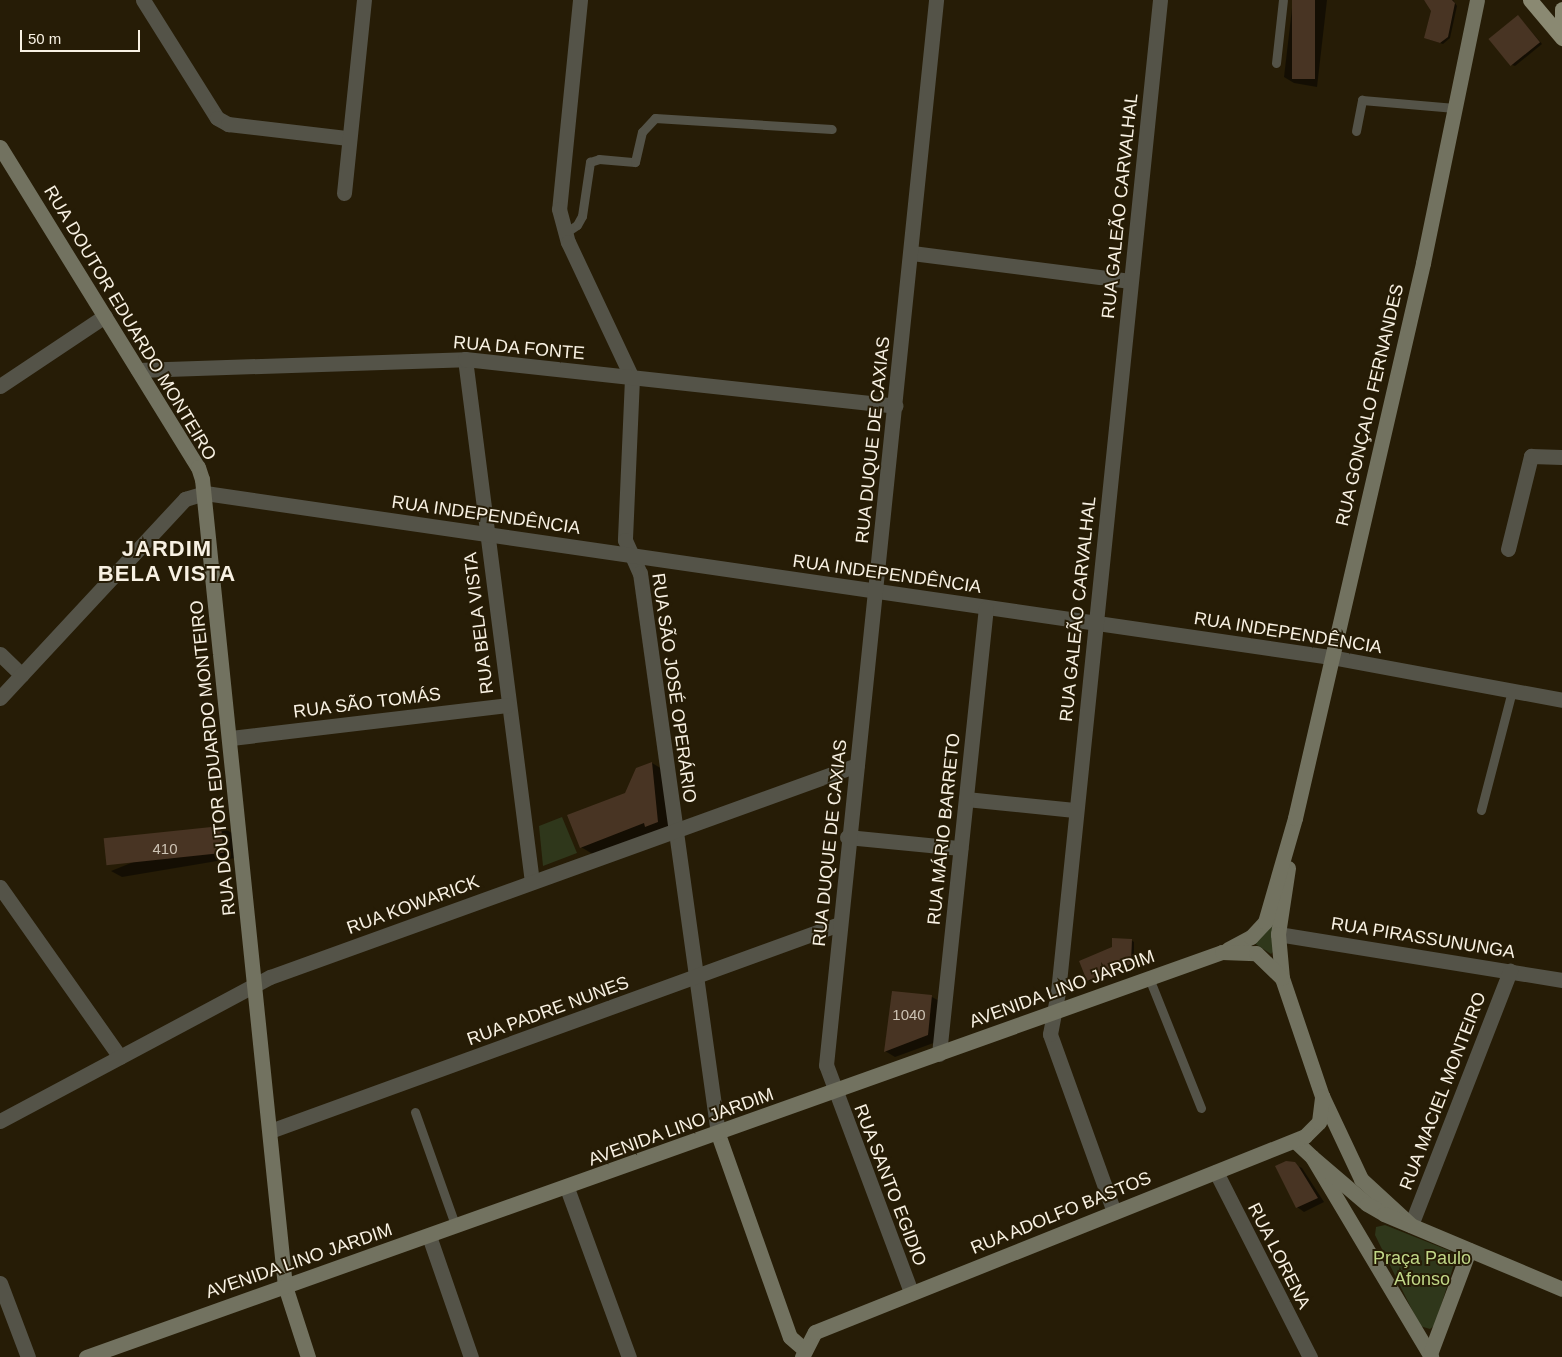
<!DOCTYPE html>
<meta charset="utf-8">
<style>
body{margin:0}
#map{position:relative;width:1562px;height:1357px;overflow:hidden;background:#261c06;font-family:Helvetica,sans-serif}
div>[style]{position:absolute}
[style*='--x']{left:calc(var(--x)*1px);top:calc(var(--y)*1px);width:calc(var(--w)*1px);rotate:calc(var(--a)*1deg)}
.green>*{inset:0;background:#2f371b}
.shadow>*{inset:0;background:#0007}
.building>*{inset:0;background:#483423;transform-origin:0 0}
.lane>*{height:9px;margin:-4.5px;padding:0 4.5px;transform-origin:4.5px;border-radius:4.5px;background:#545348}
.street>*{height:15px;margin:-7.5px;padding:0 7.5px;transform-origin:7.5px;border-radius:7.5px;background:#545348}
.secondary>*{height:15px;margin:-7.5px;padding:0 7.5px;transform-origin:7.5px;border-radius:7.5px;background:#727260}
.primary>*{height:15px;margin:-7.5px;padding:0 7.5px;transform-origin:7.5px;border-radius:7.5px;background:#8a8972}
span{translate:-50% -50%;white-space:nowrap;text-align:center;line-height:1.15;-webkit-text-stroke:4px #261c06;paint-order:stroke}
.number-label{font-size:15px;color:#ccc2b3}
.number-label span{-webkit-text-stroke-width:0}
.street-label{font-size:18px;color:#f8f1e3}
.park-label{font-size:18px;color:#c0d787}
.district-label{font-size:22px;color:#f8f1e3;font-weight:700;letter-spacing:1px}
.scale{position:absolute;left:20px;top:30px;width:120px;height:22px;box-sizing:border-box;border:2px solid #f8f1e3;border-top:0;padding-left:6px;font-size:15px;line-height:18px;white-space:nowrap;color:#f8f1e3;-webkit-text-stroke:4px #261c06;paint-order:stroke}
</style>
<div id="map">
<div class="green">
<div style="clip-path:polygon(562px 817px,577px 853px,543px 866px,539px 826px)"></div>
<div style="clip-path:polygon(1279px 883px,1273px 952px,1271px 954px,1254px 943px)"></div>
<div style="clip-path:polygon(1385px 1225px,1450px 1251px,1456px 1258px,1435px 1325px,1430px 1329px,1420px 1326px,1375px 1235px,1376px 1227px)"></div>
</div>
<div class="shadow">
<div style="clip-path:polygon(1293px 0,1327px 0,1317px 87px,1294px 83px,1284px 77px)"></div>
<div style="clip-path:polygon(1424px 0,1453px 0,1457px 6px,1450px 38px,1443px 44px,1428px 39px,1433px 10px)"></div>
<div style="clip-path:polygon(1518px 16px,1542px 44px,1515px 66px,1512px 65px)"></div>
<div style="clip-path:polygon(652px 763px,667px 772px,672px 830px,596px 856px,581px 847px)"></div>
<div style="clip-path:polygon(221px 827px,232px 833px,235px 858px,122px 877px,111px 871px)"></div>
<div style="clip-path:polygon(1131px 940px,1134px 942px,1134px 965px,1091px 982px,1088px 980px)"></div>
<div style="clip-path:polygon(893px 992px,932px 997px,943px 1003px,939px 1041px,895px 1057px,885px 1051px)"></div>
<div style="clip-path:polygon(1294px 1164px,1302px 1168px,1324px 1202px,1304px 1212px,1297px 1207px,1276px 1167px)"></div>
</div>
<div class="building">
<div style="left:1292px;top:0;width:23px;height:79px"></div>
<div style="clip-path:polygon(1424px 0,1452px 0,1455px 3px,1448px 37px,1440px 43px,1424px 38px,1431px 11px)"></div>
<div style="left:1518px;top:15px;width:35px;height:38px;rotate:51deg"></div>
<div style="clip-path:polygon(652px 762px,658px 822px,645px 827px,644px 823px,580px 848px,567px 815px,625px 793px,636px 768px)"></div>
<div style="left:221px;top:826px;width:27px;height:118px;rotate:84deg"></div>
<div style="clip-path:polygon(1112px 938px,1132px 939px,1131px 964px,1087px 981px,1079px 961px,1112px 947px)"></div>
<div style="clip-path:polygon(892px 991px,932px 995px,928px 1035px,884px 1052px)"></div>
<div style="clip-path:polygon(1286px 1161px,1295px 1162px,1299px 1167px,1318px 1198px,1296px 1208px,1275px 1166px)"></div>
</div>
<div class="lane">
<div style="--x:1276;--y:63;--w:63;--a:-83.7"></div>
<div style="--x:1356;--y:131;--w:32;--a:-79"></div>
<div style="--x:1362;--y:100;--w:93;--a:4.9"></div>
<div style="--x:565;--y:233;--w:14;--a:-34"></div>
<div style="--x:577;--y:225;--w:10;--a:-61"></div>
<div style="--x:582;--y:216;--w:55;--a:-81.6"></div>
<div style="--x:590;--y:162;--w:9;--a:-18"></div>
<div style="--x:599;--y:159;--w:36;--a:5"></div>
<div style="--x:635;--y:162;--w:31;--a:-77"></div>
<div style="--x:642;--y:132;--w:19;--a:-47"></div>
<div style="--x:655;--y:118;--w:177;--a:3.6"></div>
<div style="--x:1481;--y:810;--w:123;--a:-75.4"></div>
<div style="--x:1149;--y:978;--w:140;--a:68.2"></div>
<div style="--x:415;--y:1112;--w:122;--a:70.4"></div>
</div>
<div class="street">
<div style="--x:143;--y:0;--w:139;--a:57.9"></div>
<div style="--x:217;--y:118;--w:13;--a:29"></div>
<div style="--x:228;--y:124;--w:121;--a:6.7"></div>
<div style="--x:580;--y:0;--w:210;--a:95.7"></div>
<div style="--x:559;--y:209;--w:34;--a:75"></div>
<div style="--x:568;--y:242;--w:150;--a:64.8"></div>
<div style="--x:632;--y:378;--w:162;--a:92.5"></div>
<div style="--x:625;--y:540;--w:36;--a:66"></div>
<div style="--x:640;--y:573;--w:566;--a:82.08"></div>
<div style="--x:344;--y:193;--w:194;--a:-84.1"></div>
<div style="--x:912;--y:253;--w:220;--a:7.3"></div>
<div style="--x:465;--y:359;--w:527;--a:82.7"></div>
<div style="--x:138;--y:370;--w:327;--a:-1.9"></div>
<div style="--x:465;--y:359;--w:433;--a:6.2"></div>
<div style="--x:0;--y:386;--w:126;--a:-33.7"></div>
<div style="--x:1508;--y:549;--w:96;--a:-76.1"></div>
<div style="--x:1531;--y:456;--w:31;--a:2"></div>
<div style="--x:0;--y:654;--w:30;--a:44"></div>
<div style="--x:0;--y:698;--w:272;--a:-47.1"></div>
<div style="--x:185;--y:499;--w:21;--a:-17"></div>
<div style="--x:205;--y:493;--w:1138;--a:8.29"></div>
<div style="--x:1331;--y:657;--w:235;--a:10.5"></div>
<div style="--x:231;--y:738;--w:278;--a:-6.8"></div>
<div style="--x:966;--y:799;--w:109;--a:5.8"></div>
<div style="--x:847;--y:837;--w:114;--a:5.6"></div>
<div style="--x:0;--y:887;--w:208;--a:54.8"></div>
<div style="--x:1278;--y:934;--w:288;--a:9.2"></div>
<div style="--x:939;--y:1054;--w:448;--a:-84"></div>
<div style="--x:0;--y:1121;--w:306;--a:-28.1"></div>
<div style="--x:270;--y:977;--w:624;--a:-19.86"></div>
<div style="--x:270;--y:1131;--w:605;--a:-19.99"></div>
<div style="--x:1216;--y:1172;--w:208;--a:63.1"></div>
<div style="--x:567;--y:1188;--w:180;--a:69.9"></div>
<div style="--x:1114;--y:1212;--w:189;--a:-109.8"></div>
<div style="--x:1050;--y:1034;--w:43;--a:-79.2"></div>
<div style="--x:1058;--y:992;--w:997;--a:-84.13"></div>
<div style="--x:1411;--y:1225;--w:273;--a:-68.7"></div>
<div style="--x:429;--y:1236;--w:128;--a:70.9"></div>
<div style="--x:0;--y:1283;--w:79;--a:69.3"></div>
<div style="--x:911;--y:1292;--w:242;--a:-110.5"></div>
<div style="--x:826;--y:1065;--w:1071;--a:-84.1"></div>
</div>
<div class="secondary">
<div style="--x:0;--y:147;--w:376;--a:58.3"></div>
<div style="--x:198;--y:467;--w:13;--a:72"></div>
<div style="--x:202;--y:479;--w:811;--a:84.13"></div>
<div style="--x:285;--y:1286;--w:75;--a:72.1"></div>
<div style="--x:1288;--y:868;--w:67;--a:98.6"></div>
<div style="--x:1278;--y:934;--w:44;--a:84.8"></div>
<div style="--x:1282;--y:978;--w:125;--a:71.3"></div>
<div style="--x:1322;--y:1096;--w:92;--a:64.8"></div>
<div style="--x:1361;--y:1179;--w:68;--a:42.6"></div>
<div style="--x:1228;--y:949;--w:26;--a:-28"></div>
<div style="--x:1251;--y:937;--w:21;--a:-47"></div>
<div style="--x:1265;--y:922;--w:108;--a:-73.9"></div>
<div style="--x:1295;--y:818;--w:570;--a:-77.01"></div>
<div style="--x:1423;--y:263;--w:268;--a:-78.4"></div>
<div style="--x:718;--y:1134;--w:215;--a:70.5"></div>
<div style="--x:790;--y:1337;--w:18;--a:41"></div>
<div style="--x:1295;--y:1141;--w:23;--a:43"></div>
<div style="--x:1312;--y:1157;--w:233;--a:59.2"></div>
<div style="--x:1312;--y:1157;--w:72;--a:40.5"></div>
<div style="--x:1367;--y:1204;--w:20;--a:30"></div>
<div style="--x:1384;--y:1214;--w:193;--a:22.8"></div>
<div style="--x:1430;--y:1354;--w:111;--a:-69.4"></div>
<div style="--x:86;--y:1357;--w:1206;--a:-19.62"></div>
<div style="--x:1222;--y:952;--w:34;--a:2"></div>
<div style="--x:1256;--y:953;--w:36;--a:44"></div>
<div style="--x:802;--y:1357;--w:28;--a:-63"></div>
<div style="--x:815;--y:1332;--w:528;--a:-21.8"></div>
<div style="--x:1305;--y:1136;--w:20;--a:-45"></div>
<div style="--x:1319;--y:1122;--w:26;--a:-83"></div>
</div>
<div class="primary">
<div style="--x:1530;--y:0;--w:50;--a:49.9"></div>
<div style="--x:1562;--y:9;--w:24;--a:90"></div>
</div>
<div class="number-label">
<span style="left:165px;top:849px">410</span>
<span style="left:909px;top:1015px">1040</span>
</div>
<div class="street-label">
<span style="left:1120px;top:206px;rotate:-84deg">RUA GALEÃO CARVALHAL</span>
<span style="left:130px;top:323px;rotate:59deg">RUA DOUTOR EDUARDO MONTEIRO</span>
<span style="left:519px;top:348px;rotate:5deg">RUA DA FONTE</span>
<span style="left:1370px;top:405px;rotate:-77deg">RUA GONÇALO FERNANDES</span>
<span style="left:873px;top:440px;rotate:-84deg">RUA DUQUE DE CAXIAS</span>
<span style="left:486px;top:515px;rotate:8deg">RUA INDEPENDÊNCIA</span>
<span style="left:887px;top:574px;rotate:8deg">RUA INDEPENDÊNCIA</span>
<span style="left:1078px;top:609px;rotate:-84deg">RUA GALEÃO CARVALHAL</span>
<span style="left:479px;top:623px;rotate:-97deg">RUA BELA VISTA</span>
<span style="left:1288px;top:633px;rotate:9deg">RUA INDEPENDÊNCIA</span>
<span style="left:674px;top:688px;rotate:82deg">RUA SÃO JOSÉ OPERÁRIO</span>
<span style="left:367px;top:703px;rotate:-7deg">RUA SÃO TOMÁS</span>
<span style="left:213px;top:758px;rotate:-96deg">RUA DOUTOR EDUARDO MONTEIRO</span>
<span style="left:944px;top:829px;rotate:-84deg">RUA MÁRIO BARRETO</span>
<span style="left:830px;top:843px;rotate:-84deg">RUA DUQUE DE CAXIAS</span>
<span style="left:413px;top:905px;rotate:-20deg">RUA KOWARICK</span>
<span style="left:1423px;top:938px;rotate:9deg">RUA PIRASSUNUNGA</span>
<span style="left:1062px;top:989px;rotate:-20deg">AVENIDA LINO JARDIM</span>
<span style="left:548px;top:1011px;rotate:-20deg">RUA PADRE NUNES</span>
<span style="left:1443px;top:1091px;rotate:-69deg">RUA MACIEL MONTEIRO</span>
<span style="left:681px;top:1127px;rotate:-20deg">AVENIDA LINO JARDIM</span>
<span style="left:890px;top:1185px;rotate:69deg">RUA SANTO EGIDIO</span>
<span style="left:1061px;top:1213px;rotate:-22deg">RUA ADOLFO BASTOS</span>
<span style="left:1279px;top:1256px;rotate:63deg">RUA LORENA</span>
<span style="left:299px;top:1261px;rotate:-19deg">AVENIDA LINO JARDIM</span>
</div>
<div class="park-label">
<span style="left:1422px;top:1269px">Praça Paulo<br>Afonso</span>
</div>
<div class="district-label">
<span style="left:167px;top:561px">JARDIM<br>BELA VISTA</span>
</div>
<div class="scale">50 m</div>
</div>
